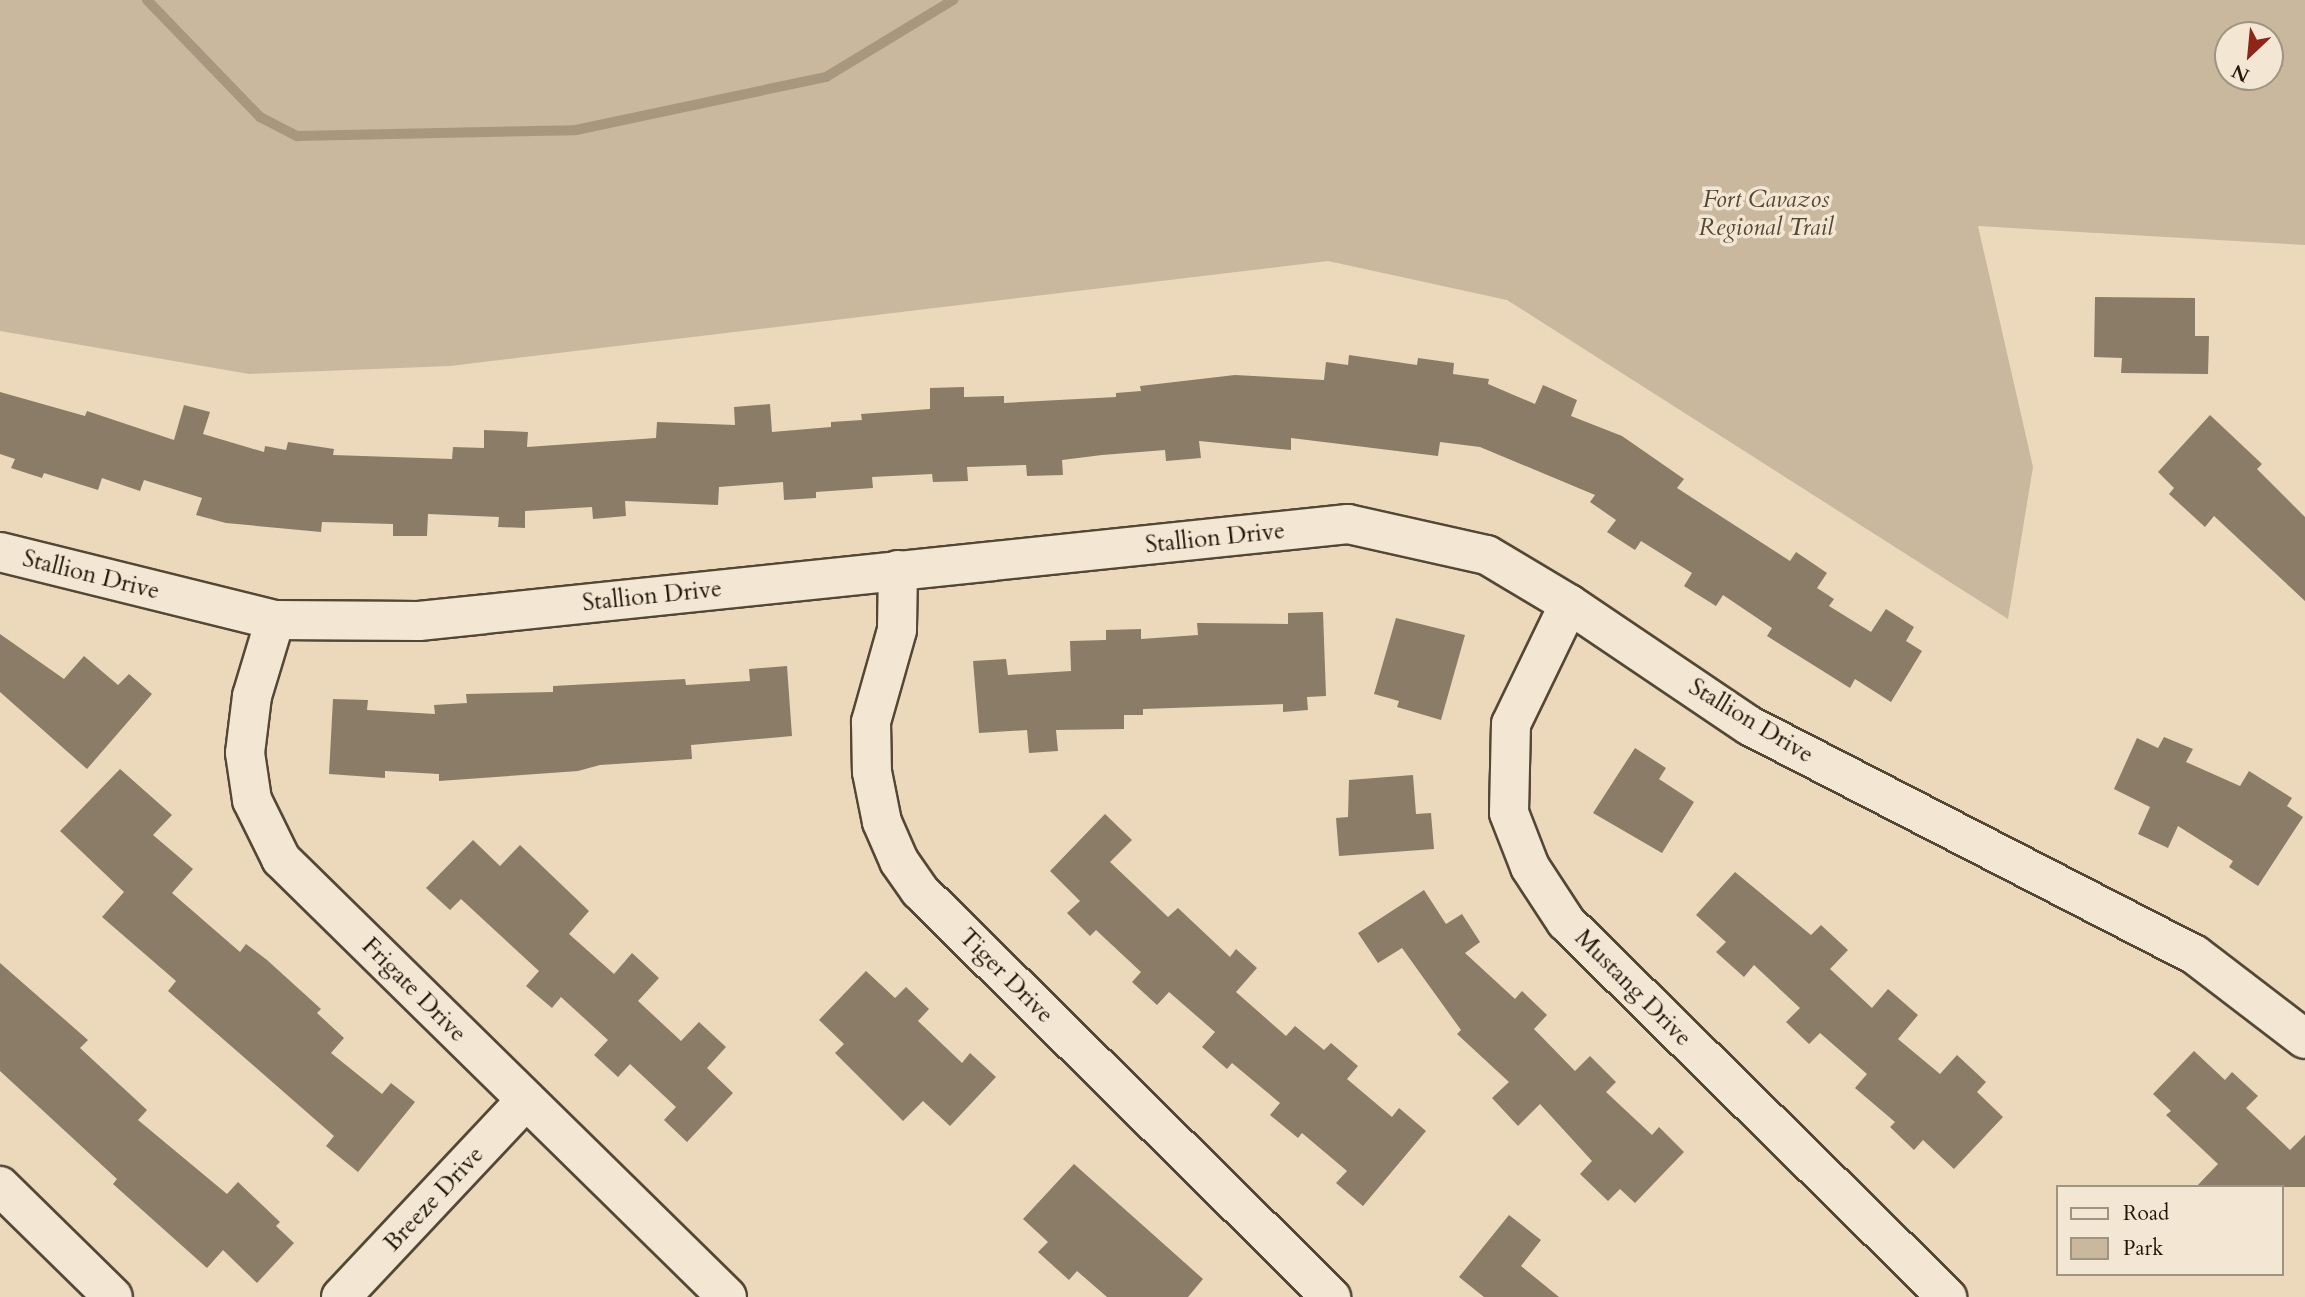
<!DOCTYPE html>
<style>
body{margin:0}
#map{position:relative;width:2305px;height:1297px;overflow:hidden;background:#ecd9bb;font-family:Cardo,serif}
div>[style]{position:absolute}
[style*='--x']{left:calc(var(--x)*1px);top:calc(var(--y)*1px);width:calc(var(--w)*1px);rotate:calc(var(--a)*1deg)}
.green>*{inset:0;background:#c9b89d}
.stream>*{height:10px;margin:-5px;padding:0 5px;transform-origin:5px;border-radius:5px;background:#a7977e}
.building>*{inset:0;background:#8a7c66}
.roads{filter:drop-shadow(2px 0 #534836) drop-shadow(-2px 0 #534836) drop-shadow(0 2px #534836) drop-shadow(0 -2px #534836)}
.minor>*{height:38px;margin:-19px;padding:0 19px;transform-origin:19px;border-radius:19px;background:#f3e6d3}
span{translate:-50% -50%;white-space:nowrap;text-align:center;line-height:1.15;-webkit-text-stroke:7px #f3e6d3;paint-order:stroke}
.park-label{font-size:24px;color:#534735;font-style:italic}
.street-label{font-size:24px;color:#201709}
.legend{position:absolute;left:2056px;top:1185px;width:228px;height:91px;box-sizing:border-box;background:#f3e6d3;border:2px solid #9f9382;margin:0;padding:9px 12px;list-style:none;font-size:21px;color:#201709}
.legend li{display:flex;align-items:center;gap:14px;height:35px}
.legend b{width:35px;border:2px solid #9f9382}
.north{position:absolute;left:2214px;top:21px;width:70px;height:70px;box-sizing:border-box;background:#f3e6d3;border:2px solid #9f9382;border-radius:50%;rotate:206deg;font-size:19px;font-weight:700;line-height:28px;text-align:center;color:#201709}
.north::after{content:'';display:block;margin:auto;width:24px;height:32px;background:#8f2418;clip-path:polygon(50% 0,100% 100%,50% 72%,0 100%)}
</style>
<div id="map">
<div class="green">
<div style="clip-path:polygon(evenodd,0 0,2305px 0,2305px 245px,1978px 226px,2033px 467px,2008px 619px,1507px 300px,1328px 261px,450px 366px,249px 374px,0 331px,0 0,2228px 35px,2270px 35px,2270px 77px,2228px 77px,2228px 35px)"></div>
</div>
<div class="stream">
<div style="--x:147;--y:0;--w:163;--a:46"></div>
<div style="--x:260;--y:117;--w:42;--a:27.2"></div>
<div style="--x:297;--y:136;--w:279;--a:-1.2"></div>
<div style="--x:576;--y:130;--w:256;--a:-12"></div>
<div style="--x:826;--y:77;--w:149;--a:-31.2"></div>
</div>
<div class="building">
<div style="clip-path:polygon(2095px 297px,2195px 298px,2195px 336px,2209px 336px,2208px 374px,2121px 373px,2122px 358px,2094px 357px)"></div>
<div style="clip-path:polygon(1349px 355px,1417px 365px,1418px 358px,1454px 363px,1453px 374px,1489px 379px,1488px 384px,1535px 404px,1543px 385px,1577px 400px,1571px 416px,1622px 436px,1684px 479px,1677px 488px,1790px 561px,1796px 552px,1827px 573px,1817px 588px,1834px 599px,1829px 606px,1871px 632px,1886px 609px,1914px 627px,1906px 641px,1922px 651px,1891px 702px,1855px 679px,1850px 688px,1767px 636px,1772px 628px,1723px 595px,1716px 606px,1684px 586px,1692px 573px,1641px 541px,1635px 550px,1607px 532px,1616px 520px,1590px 502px,1595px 495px,1480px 447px,1440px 442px,1438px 456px,1291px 438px,1291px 450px,1199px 441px,1201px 458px,1166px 461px,1165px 450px,1102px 455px,1062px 460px,1063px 475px,1027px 476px,1026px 465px,967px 467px,968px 481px,933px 482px,932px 474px,872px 477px,873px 488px,816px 492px,816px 498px,784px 500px,783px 482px,719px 487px,718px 505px,625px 501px,626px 516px,593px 519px,592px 507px,525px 511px,525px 528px,498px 527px,499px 517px,428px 514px,427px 536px,393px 536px,393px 524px,322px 522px,321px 532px,226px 523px,196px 515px,202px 498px,144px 480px,140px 491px,102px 478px,98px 490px,44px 473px,42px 478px,11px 468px,15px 459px,0 454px,0 392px,85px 416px,87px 411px,174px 440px,184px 405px,210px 412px,203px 434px,264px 452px,265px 446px,286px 450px,288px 442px,334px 449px,333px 455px,452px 459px,453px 447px,484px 448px,484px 430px,528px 432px,527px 447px,656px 438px,657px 422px,735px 425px,734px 407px,770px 404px,772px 432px,831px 427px,831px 422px,862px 420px,861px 414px,930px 409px,930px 388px,964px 387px,964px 397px,1004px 396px,1004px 403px,1116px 397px,1116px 393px,1141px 391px,1140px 386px,1235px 375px,1324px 380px,1326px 362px,1348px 365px)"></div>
<div style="clip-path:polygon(2210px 415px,2262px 464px,2257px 469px,2305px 517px,2305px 601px,2214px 516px,2205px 527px,2169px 494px,2174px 488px,2158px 472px)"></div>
<div style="clip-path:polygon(1323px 612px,1326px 696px,1307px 697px,1308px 710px,1283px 712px,1283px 704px,1143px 709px,1143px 715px,1124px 715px,1124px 729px,1056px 730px,1058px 751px,1029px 753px,1027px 730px,979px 733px,973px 661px,1006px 659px,1008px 675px,1071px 671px,1070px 641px,1106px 640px,1106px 630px,1141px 629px,1141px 639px,1198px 635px,1197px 623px,1288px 624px,1288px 613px)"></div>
<div style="clip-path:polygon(1396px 618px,1465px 635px,1441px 720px,1397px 707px,1399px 701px,1374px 694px)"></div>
<div style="clip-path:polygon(0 634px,64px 679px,84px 656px,118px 685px,129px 674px,152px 694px,87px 769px,0 692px)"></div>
<div style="clip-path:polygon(787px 666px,792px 736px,691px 745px,692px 759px,600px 765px,578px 771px,439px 781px,439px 774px,385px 771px,385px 778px,329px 774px,333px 699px,368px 700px,367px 710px,435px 714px,434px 705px,467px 703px,466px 694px,553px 692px,553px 686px,685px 679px,686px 685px,750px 681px,749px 669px)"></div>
<div style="clip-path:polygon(2164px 737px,2193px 749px,2186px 762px,2240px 786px,2249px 771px,2292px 798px,2287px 806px,2303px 817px,2258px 886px,2229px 867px,2233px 861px,2178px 826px,2168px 848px,2138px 834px,2150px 807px,2114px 789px,2137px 738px,2158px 748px)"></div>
<div style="clip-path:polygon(1635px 748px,1666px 768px,1659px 779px,1694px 802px,1662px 853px,1593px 813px)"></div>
<div style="clip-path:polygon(120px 769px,172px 815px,153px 835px,193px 869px,172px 893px,240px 952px,246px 944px,267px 960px,321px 1009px,317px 1013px,344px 1038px,331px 1053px,382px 1094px,391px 1083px,415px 1102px,358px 1172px,326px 1146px,334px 1136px,168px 991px,176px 981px,102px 917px,124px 892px,60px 831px)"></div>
<div style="clip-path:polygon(1413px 775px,1416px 814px,1431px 813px,1434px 849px,1339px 856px,1336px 818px,1348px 817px,1349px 780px)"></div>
<div style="clip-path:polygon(1105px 814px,1132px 840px,1110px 862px,1168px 917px,1178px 908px,1230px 957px,1236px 949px,1257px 968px,1236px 992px,1286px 1036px,1295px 1026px,1324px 1050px,1331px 1043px,1358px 1066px,1347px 1079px,1392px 1117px,1399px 1108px,1426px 1131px,1363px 1206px,1336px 1183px,1347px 1171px,1302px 1133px,1298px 1138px,1270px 1115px,1280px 1103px,1232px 1063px,1227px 1069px,1202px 1047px,1215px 1032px,1169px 992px,1157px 1005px,1132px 982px,1141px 972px,1096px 930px,1090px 936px,1067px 913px,1080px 901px,1050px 871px)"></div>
<div style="clip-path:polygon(473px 840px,500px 866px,520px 845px,589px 911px,569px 934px,614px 974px,632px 953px,659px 978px,638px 1001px,681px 1041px,699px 1022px,726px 1047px,707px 1068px,733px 1093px,687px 1142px,664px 1120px,676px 1107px,630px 1064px,618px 1077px,594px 1055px,608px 1040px,561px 997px,552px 1008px,526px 986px,539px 971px,461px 899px,450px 910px,426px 888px)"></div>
<div style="clip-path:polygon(1735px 872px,1811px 935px,1821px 925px,1848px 950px,1830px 969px,1872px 1008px,1888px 989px,1918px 1015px,1898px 1039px,1940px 1074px,1957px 1055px,1986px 1082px,1977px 1092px,2003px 1117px,1954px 1169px,1923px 1140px,1914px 1150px,1890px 1127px,1895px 1122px,1855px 1088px,1867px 1074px,1820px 1033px,1809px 1044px,1786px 1022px,1800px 1008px,1754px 965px,1744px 977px,1716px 952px,1726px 942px,1696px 915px)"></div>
<div style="clip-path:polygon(1424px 890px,1446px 924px,1462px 914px,1480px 942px,1465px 953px,1515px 999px,1522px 991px,1547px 1015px,1534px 1029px,1575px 1071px,1590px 1056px,1616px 1082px,1606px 1092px,1652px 1135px,1659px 1127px,1684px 1152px,1635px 1203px,1620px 1189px,1608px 1201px,1580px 1174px,1592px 1161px,1540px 1104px,1518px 1126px,1492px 1098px,1509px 1082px,1457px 1034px,1461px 1030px,1402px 948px,1378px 963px,1358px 933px)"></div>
<div style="clip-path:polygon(0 963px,88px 1040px,80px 1048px,147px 1110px,138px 1120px,227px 1194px,238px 1182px,280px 1222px,276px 1226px,294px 1243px,257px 1283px,223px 1250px,207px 1268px,113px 1184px,117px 1179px,0 1071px)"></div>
<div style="clip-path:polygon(866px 971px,895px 998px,906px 987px,929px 1009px,918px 1021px,962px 1063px,970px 1053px,996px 1077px,950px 1126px,923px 1101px,903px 1121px,835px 1053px,844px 1044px,819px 1020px)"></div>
<div style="clip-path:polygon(2194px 1051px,2225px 1080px,2232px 1072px,2258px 1096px,2246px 1108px,2290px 1150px,2305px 1135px,2305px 1187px,2196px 1187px,2218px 1164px,2166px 1115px,2171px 1111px,2153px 1094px)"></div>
<div style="clip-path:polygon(1074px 1164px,1203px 1279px,1188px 1297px,1107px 1297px,1077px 1271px,1069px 1280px,1038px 1252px,1048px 1242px,1023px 1219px)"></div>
<div style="clip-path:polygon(1509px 1215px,1541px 1240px,1521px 1266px,1559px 1297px,1484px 1297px,1459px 1277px)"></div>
</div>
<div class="roads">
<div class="minor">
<div style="--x:0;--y:552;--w:283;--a:13.9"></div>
<div style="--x:275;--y:620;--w:144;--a:0.4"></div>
<div style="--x:419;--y:621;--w:934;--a:-5.96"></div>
<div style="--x:1348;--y:524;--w:142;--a:12.6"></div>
<div style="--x:1487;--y:555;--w:96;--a:30.9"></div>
<div style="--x:1569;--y:604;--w:218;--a:34"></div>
<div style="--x:1750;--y:726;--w:500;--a:27.23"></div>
<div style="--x:2195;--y:955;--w:138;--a:37.4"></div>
<div style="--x:898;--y:570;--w:60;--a:91"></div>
<div style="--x:897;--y:630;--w:96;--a:105.8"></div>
<div style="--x:871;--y:722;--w:50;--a:88.9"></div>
<div style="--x:872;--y:772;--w:51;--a:78.7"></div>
<div style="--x:882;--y:822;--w:43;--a:66.4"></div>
<div style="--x:899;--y:861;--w:37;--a:55"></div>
<div style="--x:920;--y:891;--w:578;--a:44.65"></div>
<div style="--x:1569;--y:604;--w:133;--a:115.8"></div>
<div style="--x:1511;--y:724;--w:89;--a:91.3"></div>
<div style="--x:1509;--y:813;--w:58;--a:68.7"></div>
<div style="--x:1530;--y:867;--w:66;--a:56.8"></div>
<div style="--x:1566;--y:922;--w:535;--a:44.55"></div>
<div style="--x:275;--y:620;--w:79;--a:106.8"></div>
<div style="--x:252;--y:696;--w:57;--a:97"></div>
<div style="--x:245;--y:753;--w:48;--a:81.5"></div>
<div style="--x:252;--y:800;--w:66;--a:63.8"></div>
<div style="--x:281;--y:859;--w:625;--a:44.48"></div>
<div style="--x:0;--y:1186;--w:158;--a:44.5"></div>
<div style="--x:341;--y:1297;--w:270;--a:-46.8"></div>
</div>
</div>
<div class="park-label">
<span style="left:1766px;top:214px">Fort Cavazos<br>Regional Trail</span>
</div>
<div class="street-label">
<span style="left:1215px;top:538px;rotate:-6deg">Stallion Drive</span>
<span style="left:91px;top:575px;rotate:14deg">Stallion Drive</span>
<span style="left:652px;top:596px;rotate:-6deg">Stallion Drive</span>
<span style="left:1751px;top:721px;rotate:31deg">Stallion Drive</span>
<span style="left:1006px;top:976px;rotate:45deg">Tiger Drive</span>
<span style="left:1633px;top:988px;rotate:45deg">Mustang Drive</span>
<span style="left:414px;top:990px;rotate:45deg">Frigate Drive</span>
<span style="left:434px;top:1199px;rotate:-47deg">Breeze Drive</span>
</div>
<ul class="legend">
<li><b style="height:9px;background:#f3e6d3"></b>Road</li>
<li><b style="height:19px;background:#c9b89d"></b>Park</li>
</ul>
<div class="north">N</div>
</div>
